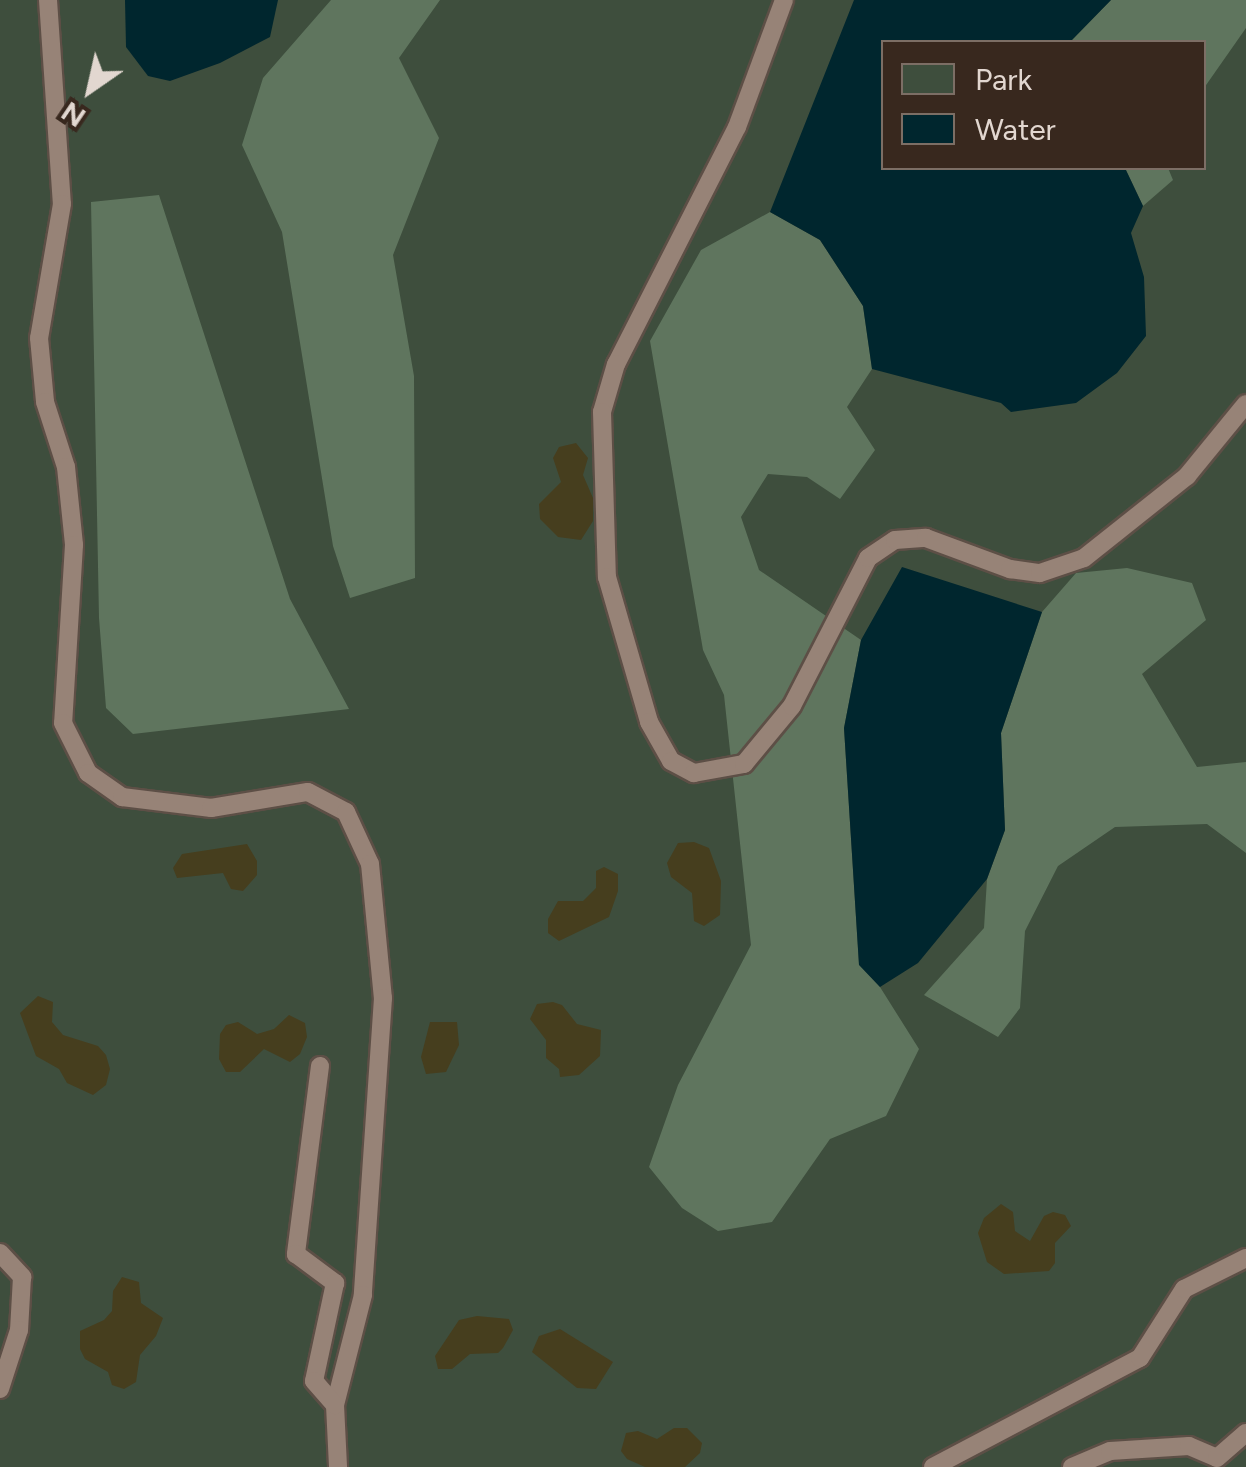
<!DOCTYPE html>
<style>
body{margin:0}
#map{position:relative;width:1246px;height:1467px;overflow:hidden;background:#433228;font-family:Figtree,sans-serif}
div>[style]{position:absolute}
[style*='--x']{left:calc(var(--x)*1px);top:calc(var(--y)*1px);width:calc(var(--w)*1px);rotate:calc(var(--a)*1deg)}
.green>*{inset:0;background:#3e4e3d}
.forest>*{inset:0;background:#5f755e}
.sand>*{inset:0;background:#463e1e}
.water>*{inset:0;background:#00262e}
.roads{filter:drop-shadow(2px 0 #5d4f46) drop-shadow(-2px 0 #5d4f46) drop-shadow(0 2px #5d4f46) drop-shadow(0 -2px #5d4f46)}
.service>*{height:18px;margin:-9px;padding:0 9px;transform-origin:9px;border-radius:9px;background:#978377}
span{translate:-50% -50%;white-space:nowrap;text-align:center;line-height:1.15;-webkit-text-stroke:8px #38281e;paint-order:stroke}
.legend{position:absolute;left:881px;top:40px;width:325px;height:130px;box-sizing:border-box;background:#38281e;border:2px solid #7c6e65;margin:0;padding:12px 18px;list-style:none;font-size:30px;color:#e2d7d0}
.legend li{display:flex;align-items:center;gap:20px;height:50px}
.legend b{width:50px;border:2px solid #7c6e65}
.north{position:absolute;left:40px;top:40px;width:100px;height:100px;-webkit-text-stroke:8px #38281e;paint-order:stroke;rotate:214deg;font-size:28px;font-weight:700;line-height:40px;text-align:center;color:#e2d7d0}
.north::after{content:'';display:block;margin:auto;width:35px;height:45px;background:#e2d7d0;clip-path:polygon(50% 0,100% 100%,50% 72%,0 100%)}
</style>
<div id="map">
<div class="green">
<div style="clip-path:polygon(evenodd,0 0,1246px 0,1246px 1467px,0 1467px,0 0,884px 42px,1204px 42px,1204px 168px,884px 168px,884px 42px)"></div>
</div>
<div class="forest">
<div style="clip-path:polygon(331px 0,440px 0,399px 58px,439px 138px,393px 255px,414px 376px,415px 578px,350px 598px,333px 546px,282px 232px,242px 145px,263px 78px)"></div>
<div style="clip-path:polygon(1111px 0,1246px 0,1246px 28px,1204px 88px,1204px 42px,1070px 42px)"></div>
<div style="clip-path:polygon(1125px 168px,1168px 168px,1173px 180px,1143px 206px)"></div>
<div style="clip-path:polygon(159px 195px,290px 599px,349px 709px,133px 734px,106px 708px,99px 618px,91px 202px)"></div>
<div style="clip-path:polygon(770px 212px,820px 240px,863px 306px,872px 369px,847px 407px,875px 450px,840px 499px,807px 477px,768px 474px,741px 517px,759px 570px,861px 640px,844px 728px,859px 964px,880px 987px,919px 1049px,886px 1116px,830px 1139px,772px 1222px,718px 1231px,682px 1208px,649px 1167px,678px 1085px,751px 945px,724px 695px,703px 650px,650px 341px,701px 250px)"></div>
<div style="clip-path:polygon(1127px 568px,1192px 583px,1206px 620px,1142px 674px,1197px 767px,1246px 762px,1246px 853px,1207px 824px,1115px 827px,1058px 866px,1025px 931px,1020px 1008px,998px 1037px,924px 995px,984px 928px,987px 879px,1005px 830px,1001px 733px,1042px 612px,1076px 573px)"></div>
</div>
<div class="sand">
<div style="clip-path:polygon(576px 443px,588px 458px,583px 475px,593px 498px,593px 521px,581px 540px,558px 537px,540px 519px,539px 504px,561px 482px,553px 458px,559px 447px)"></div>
<div style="clip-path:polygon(694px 842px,709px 848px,721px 881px,720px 915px,704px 926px,694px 921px,692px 893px,671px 877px,667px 863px,678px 843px)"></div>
<div style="clip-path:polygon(247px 844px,257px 861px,257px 875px,243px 891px,231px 889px,223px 873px,177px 878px,173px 868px,182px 854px)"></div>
<div style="clip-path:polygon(604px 867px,618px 874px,618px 891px,609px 917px,559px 941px,548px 933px,548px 919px,558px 901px,583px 901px,596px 888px,596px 871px)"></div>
<div style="clip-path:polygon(38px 996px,53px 1002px,52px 1022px,63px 1035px,98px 1046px,106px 1055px,110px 1069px,106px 1085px,93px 1095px,67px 1083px,59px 1069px,36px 1056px,20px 1013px)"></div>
<div style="clip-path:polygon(553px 1002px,562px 1005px,577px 1024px,601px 1030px,600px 1056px,579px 1075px,560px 1077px,559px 1069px,546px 1058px,546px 1040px,530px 1019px,537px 1004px)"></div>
<div style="clip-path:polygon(289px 1015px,305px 1023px,307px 1037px,300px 1054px,290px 1062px,264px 1049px,240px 1072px,226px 1072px,219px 1059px,220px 1034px,226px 1025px,238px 1022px,257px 1034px,274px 1029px)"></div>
<div style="clip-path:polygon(430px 1022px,457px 1022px,459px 1045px,446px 1072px,426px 1074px,421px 1057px)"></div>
<div style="clip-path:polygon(1001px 1204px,1013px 1212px,1015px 1231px,1030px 1241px,1044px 1216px,1053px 1212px,1065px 1215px,1071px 1226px,1055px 1243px,1055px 1263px,1049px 1271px,1004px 1274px,987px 1262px,978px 1233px,984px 1218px)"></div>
<div style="clip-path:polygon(122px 1277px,139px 1282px,141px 1303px,163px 1318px,156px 1336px,140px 1355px,136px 1382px,124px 1389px,112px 1385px,108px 1372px,85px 1359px,80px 1349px,80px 1331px,104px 1320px,112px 1311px,113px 1291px)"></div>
<div style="clip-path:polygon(477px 1316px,509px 1319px,513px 1330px,503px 1348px,498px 1353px,470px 1354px,452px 1369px,438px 1369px,435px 1356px,459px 1320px)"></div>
<div style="clip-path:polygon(560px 1329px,613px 1362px,596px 1389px,577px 1388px,532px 1352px,539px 1336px)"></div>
<div style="clip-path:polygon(674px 1428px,687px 1428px,702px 1443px,700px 1453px,685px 1467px,645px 1467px,627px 1459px,621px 1451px,626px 1433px,638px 1431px,657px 1439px)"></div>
</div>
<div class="water">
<div style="clip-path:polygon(125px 0,278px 0,270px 37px,220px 63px,170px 81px,148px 76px,126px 47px)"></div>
<div style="clip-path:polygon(854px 0,1111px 0,1070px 42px,884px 42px,884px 168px,1125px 168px,1143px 206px,1131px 233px,1144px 277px,1146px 336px,1117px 373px,1076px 403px,1011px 412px,1001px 403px,872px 369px,863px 306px,820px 240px,770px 212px)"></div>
<div style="clip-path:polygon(902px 567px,1042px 612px,1001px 733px,1005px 830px,987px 879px,918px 963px,880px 987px,859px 965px,844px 728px,861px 640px)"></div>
</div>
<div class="roads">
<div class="service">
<div style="--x:48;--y:0;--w:204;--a:86.1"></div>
<div style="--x:62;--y:204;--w:136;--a:99.7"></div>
<div style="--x:39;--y:338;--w:64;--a:84.6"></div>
<div style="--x:45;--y:402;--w:68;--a:72.1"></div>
<div style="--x:66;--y:467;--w:78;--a:84.1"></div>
<div style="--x:74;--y:545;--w:178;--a:93.5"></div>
<div style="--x:63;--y:723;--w:56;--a:63.4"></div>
<div style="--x:88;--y:773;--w:42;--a:35.2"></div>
<div style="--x:122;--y:797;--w:90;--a:7"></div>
<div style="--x:211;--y:808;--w:98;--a:-9.4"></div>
<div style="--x:308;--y:792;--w:43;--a:27.8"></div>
<div style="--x:346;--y:812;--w:57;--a:65.2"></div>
<div style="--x:370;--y:864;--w:135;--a:84.5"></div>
<div style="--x:383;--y:998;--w:298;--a:93.9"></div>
<div style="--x:363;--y:1295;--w:114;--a:104.3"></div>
<div style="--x:335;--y:1405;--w:62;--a:87.2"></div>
<div style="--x:784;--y:0;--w:135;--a:110.3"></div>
<div style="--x:737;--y:127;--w:266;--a:117"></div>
<div style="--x:616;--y:364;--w:50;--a:106.3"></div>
<div style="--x:602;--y:412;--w:165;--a:88.3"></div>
<div style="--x:607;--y:577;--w:151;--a:73.8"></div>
<div style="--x:649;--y:722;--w:45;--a:60.6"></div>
<div style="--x:671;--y:761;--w:26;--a:28"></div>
<div style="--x:694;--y:773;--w:51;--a:-10.2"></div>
<div style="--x:744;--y:764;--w:75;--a:-50.4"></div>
<div style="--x:792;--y:706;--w:166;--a:-62.8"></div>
<div style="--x:868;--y:558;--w:32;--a:-34"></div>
<div style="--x:895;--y:540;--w:31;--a:-4"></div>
<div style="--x:926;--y:538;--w:90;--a:20.3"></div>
<div style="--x:1010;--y:569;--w:30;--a:8"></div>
<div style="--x:1040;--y:573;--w:46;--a:-18.8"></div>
<div style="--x:1084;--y:558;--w:132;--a:-38.5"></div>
<div style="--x:1187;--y:476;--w:93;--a:-50.7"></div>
<div style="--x:320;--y:1066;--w:190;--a:97.3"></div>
<div style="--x:296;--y:1254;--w:49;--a:36.6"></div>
<div style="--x:335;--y:1283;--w:100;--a:102.1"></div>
<div style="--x:314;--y:1381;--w:32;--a:49"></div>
<div style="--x:0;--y:1253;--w:33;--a:47"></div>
<div style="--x:22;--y:1277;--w:53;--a:93.2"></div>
<div style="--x:19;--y:1330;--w:62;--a:107.9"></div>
<div style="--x:933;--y:1467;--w:234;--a:-27.8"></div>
<div style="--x:1140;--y:1358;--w:82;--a:-57.5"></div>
<div style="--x:1184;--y:1289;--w:69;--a:-26.6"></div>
<div style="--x:1072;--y:1467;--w:41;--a:-22.8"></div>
<div style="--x:1110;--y:1451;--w:79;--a:-3.6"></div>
<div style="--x:1189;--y:1446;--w:30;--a:23"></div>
<div style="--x:1217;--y:1458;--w:38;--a:-41"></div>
</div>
</div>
<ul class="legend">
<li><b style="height:28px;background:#3e4e3d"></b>Park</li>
<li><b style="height:28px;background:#00262e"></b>Water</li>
</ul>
<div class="north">N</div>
</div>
